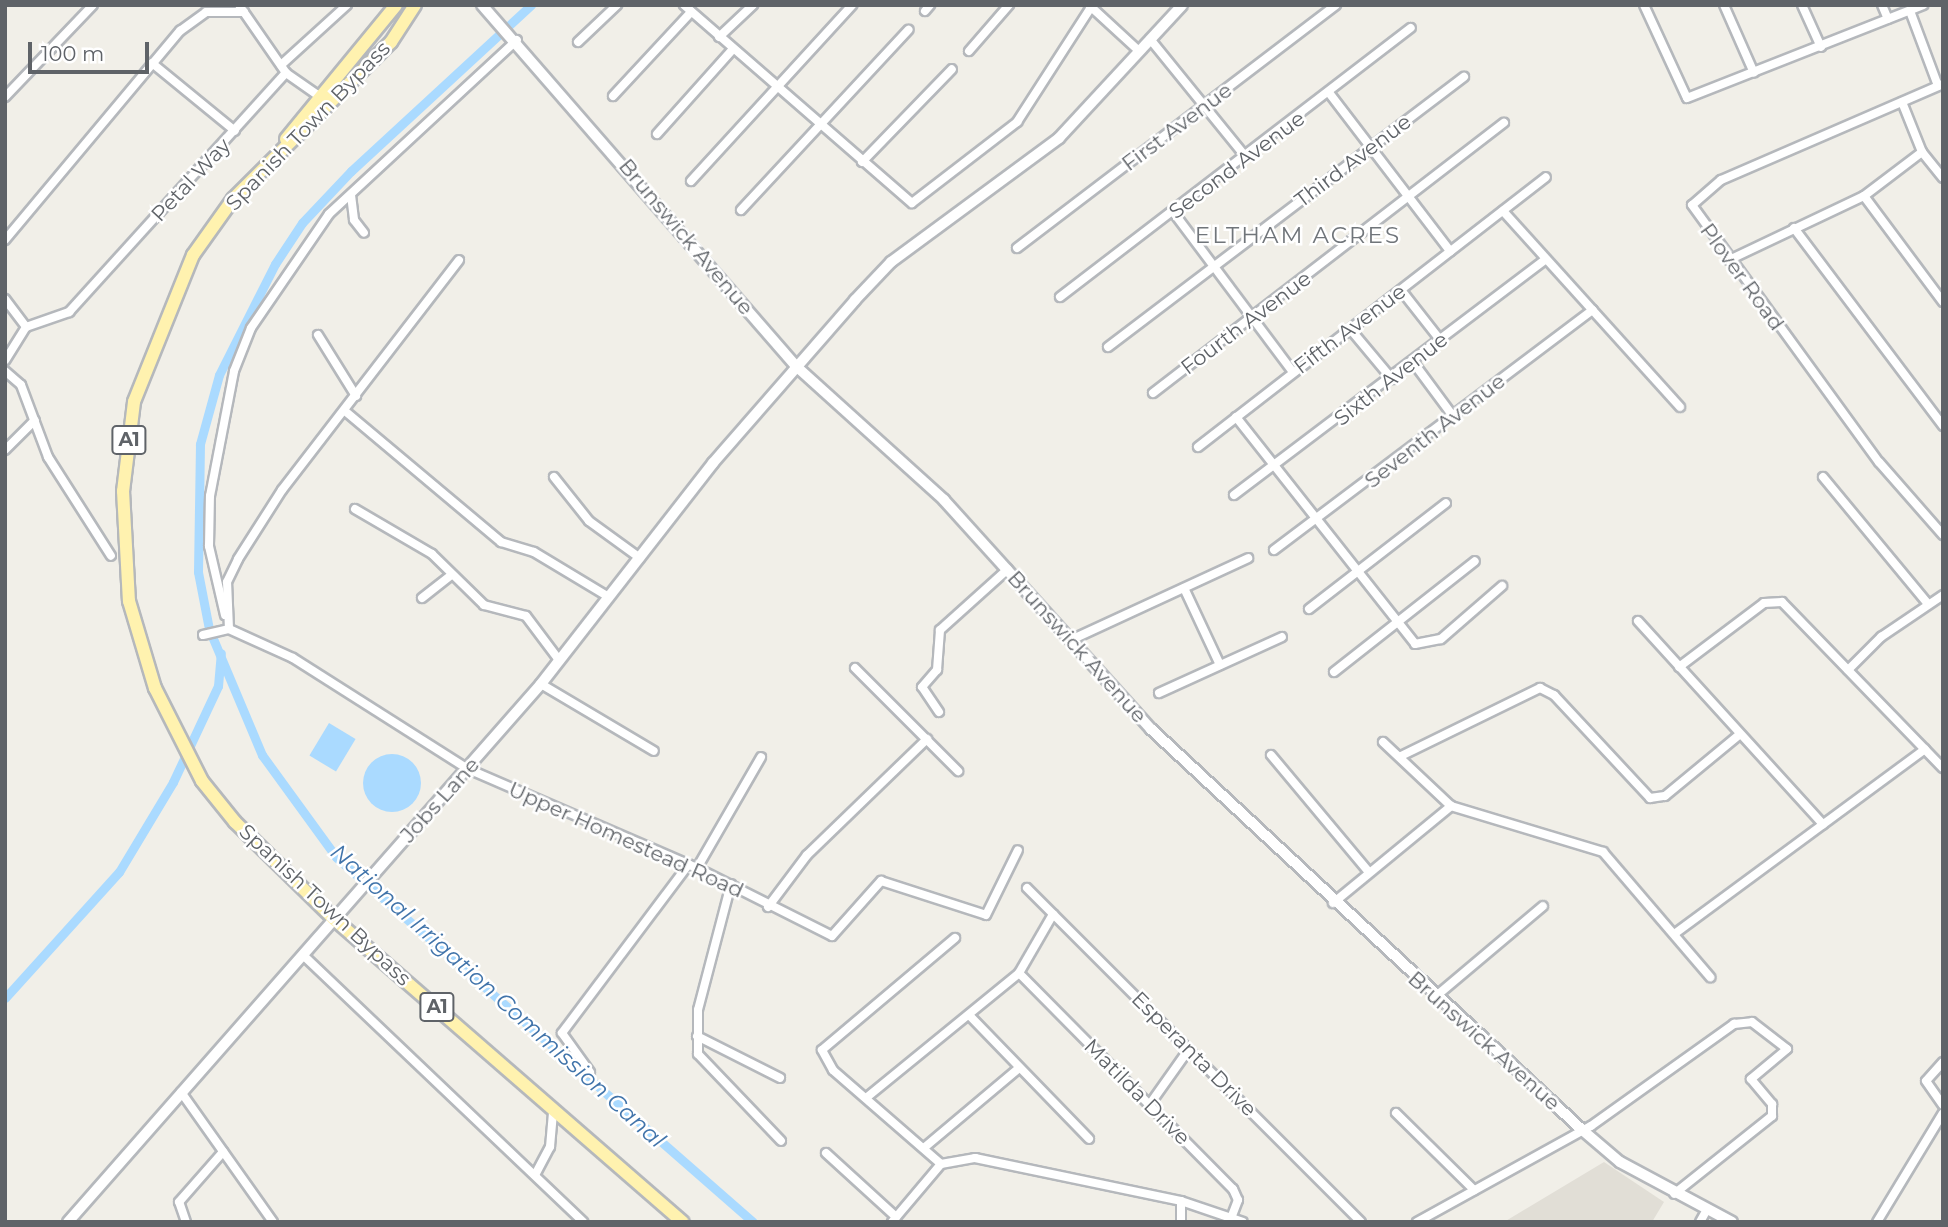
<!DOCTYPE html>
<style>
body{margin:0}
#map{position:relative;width:1948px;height:1227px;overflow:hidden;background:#f1efe8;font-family:Montserrat,sans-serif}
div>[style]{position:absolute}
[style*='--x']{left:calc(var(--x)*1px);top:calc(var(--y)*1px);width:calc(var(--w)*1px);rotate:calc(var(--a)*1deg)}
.education>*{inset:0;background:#e1ded6}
.water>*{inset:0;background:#aadaff;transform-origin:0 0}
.round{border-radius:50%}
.canal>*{height:9px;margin:-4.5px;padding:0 4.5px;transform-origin:4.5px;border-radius:4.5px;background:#aadaff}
.roads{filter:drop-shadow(2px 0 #b5b8bc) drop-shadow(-2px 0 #b5b8bc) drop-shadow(0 2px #b5b8bc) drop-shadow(0 -2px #b5b8bc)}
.minor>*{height:8px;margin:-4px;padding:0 4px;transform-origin:4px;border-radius:4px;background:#fff}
.tertiary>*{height:10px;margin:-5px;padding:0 5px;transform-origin:5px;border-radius:5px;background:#fff}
.secondary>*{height:10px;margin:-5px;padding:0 5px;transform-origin:5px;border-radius:5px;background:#fff}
.primary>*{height:12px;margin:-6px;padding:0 6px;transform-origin:6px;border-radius:6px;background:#fff2af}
span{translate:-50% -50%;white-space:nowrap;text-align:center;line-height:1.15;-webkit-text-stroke:5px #fff;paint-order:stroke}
.shield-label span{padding:2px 5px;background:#fff;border:2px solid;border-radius:5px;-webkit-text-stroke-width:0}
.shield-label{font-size:19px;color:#5f6368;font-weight:700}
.street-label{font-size:21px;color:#5f6368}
.neighbourhood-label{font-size:23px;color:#70757a;letter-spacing:2px}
.water-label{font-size:23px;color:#4174aa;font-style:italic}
.frame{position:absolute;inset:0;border:7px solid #5f6368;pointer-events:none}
.scale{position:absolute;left:28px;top:42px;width:121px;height:32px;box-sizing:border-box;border:4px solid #5f6368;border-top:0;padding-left:9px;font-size:21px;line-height:24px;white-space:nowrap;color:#5f6368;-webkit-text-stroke:5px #fff;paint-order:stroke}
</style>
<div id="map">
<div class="education">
<div style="clip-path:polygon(1604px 1162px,1664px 1202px,1652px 1222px,1504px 1222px)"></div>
</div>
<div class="water">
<div style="left:329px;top:723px;width:31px;height:38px;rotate:31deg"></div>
<div class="round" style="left:363px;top:754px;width:58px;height:58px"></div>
</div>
<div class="canal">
<div style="--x:531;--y:5;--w:245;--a:137.3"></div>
<div style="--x:351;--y:171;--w:71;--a:133.3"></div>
<div style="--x:302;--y:223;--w:49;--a:123.4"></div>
<div style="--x:275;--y:264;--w:124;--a:116.8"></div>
<div style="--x:219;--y:375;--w:72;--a:105.4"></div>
<div style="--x:200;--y:444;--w:128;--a:90.9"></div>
<div style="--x:198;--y:572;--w:58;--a:79.1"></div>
<div style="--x:209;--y:629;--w:137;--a:67.2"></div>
<div style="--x:262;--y:755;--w:126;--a:54"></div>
<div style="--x:336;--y:857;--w:554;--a:41.2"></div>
<div style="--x:5;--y:998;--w:170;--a:-47.9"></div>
<div style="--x:119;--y:872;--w:105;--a:-59"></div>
<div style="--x:173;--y:782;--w:106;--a:-64.9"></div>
<div style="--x:218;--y:686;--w:33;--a:-85"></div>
</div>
<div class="roads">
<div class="minor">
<div style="--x:239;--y:5;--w:83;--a:55.3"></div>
<div style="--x:286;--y:73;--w:40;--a:34.9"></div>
<div style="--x:684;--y:5;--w:302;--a:41"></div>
<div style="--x:912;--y:203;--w:133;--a:-37.6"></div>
<div style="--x:1017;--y:122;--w:137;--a:-57.2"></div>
<div style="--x:1089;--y:5;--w:67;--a:42.6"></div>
<div style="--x:1644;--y:5;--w:102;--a:65.2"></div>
<div style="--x:1687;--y:98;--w:254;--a:-21.5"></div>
<div style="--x:1724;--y:5;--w:74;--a:66.2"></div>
<div style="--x:1802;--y:5;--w:46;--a:65.7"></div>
<div style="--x:1882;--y:5;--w:15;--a:67"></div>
<div style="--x:925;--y:11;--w:8;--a:-50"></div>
<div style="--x:1910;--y:11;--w:80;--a:69.5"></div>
<div style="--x:719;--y:37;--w:47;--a:-43.3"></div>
<div style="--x:1150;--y:39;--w:151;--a:50.9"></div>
<div style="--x:578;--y:42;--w:54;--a:-43.5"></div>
<div style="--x:969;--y:51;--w:61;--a:-49"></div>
<div style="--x:152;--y:63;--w:107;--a:39.3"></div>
<div style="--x:281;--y:65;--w:89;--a:-42.3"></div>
<div style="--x:1943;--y:84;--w:242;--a:156.6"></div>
<div style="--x:1721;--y:180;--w:38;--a:139"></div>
<div style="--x:1692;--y:205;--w:318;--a:54"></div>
<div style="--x:1879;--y:462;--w:97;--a:48.8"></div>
<div style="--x:1330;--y:94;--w:198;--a:52.6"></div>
<div style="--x:613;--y:96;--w:115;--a:-47.1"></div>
<div style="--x:5;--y:97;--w:127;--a:-46.3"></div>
<div style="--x:1902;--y:102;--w:54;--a:68.2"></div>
<div style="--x:1922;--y:152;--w:33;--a:51"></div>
<div style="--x:657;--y:134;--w:114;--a:-48.2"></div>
<div style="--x:862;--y:162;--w:129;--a:-45.9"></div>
<div style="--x:691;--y:181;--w:239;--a:-47.5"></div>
<div style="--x:351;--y:195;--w:25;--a:83"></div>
<div style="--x:354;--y:220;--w:16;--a:52"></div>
<div style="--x:1864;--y:196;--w:132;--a:53.3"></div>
<div style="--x:741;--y:210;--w:246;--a:-47.1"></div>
<div style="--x:1503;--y:211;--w:264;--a:47.9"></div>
<div style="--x:1174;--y:213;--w:199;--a:53.2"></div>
<div style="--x:1794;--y:228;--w:248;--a:53"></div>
<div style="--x:5;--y:240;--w:273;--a:-50.1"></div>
<div style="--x:180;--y:31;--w:32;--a:-36"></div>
<div style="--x:206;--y:12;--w:38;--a:0"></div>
<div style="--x:1017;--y:248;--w:401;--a:-37.3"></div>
<div style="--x:1729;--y:260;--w:149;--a:-25.4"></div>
<div style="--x:1864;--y:196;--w:73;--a:-37.2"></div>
<div style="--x:1401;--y:290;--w:65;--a:51.9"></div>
<div style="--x:1060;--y:297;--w:442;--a:-37.5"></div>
<div style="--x:5;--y:299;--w:35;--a:53"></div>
<div style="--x:26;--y:327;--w:39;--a:122"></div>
<div style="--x:26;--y:327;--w:46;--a:-19.2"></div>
<div style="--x:69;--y:312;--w:323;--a:-47.8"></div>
<div style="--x:1351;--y:330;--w:64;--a:50.1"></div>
<div style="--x:318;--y:335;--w:72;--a:58.1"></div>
<div style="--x:1108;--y:347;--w:447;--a:-37.2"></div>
<div style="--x:1413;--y:362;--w:67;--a:53.5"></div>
<div style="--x:5;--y:371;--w:21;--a:41"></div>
<div style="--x:21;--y:385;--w:77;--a:69.4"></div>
<div style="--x:48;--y:457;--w:117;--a:57.5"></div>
<div style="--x:1153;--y:393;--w:443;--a:-37.6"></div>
<div style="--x:345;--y:411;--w:204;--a:40"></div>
<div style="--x:501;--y:542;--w:34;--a:17"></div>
<div style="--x:534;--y:552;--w:87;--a:31"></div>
<div style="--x:1236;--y:417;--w:289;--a:51.7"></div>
<div style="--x:1415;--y:644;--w:26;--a:-11"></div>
<div style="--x:1441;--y:639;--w:81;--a:-41"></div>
<div style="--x:1198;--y:447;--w:440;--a:-37.8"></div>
<div style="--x:5;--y:450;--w:42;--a:-45"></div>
<div style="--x:554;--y:477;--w:56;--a:51.5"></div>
<div style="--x:589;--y:521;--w:63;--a:36"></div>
<div style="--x:1823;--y:477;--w:165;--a:50.4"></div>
<div style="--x:1234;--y:495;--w:390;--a:-37.1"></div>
<div style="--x:355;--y:509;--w:89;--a:30.3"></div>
<div style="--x:432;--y:554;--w:73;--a:44.4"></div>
<div style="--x:484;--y:605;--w:43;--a:14.7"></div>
<div style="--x:526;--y:616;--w:55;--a:53.1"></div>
<div style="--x:1274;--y:550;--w:399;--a:-37"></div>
<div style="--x:1184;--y:588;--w:85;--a:64.9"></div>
<div style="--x:422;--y:598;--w:37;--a:-38"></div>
<div style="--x:1309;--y:609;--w:173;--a:-37.7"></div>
<div style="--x:225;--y:615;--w:71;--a:-103.1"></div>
<div style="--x:209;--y:546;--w:50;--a:-88.9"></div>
<div style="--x:210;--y:496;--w:127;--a:-79.1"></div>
<div style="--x:234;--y:371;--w:46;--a:-68.4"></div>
<div style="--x:251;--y:328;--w:138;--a:-55.6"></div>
<div style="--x:329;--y:214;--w:256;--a:-42.8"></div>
<div style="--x:1638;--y:621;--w:275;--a:47.7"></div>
<div style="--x:229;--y:629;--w:47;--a:-92.4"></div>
<div style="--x:227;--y:582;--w:25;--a:-64"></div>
<div style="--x:238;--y:559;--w:82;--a:-57.5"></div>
<div style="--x:282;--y:490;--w:290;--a:-52.4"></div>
<div style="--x:203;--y:635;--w:27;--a:-13"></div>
<div style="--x:229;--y:629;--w:70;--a:24.4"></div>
<div style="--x:293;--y:658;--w:207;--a:32.4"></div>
<div style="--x:468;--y:769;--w:249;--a:23.4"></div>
<div style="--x:697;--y:868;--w:151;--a:26.7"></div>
<div style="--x:832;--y:936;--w:74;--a:-48.3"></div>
<div style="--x:881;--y:881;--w:110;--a:17.9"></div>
<div style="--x:986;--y:915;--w:72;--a:-63.8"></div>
<div style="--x:1073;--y:639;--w:193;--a:-24.8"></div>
<div style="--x:1679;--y:667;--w:106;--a:-37"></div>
<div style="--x:1764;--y:603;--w:18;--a:-3"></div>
<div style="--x:1782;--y:602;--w:231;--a:45.9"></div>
<div style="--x:855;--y:668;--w:146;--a:45"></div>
<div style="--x:1848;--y:670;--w:47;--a:-45"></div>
<div style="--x:1881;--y:637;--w:75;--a:-34.1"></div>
<div style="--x:1334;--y:672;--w:179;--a:-38.2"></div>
<div style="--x:541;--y:684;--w:131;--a:30.7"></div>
<div style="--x:1159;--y:693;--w:135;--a:-24.5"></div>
<div style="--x:939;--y:712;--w:30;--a:-124"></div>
<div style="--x:922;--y:687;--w:23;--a:-49"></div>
<div style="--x:937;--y:670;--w:40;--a:-85.7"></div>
<div style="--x:940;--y:630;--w:91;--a:-41.9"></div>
<div style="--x:1383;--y:742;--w:93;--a:43.3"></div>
<div style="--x:1451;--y:806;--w:159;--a:16.8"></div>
<div style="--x:1603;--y:852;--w:165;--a:49.4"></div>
<div style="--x:1271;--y:755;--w:151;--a:50.1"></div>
<div style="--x:1401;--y:756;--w:155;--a:-26.1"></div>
<div style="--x:1540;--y:688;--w:16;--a:27"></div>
<div style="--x:1554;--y:695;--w:141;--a:47"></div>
<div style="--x:1650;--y:798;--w:15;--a:-8"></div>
<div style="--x:1665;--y:796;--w:96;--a:-39.5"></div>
<div style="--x:697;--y:868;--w:128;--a:-60"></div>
<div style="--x:731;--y:884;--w:130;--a:104.7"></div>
<div style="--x:698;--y:1010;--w:44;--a:90"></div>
<div style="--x:698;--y:1054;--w:120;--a:46.3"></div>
<div style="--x:1027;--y:888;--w:472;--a:45"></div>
<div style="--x:1333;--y:903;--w:153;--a:-39.4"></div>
<div style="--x:768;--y:907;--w:65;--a:-53.1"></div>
<div style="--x:807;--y:855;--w:167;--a:-44"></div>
<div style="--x:1677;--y:932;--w:308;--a:-36.4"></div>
<div style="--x:303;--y:955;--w:387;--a:43.6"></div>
<div style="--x:1019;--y:973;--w:304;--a:45.3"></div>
<div style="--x:1233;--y:1189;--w:12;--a:66"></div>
<div style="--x:1238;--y:1200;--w:19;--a:111"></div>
<div style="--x:1435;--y:997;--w:141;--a:-40.1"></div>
<div style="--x:970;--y:1016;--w:171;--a:45.9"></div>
<div style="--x:697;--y:1036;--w:93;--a:26.8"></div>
<div style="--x:1943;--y:1062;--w:25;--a:132"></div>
<div style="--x:1926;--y:1081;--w:29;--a:55"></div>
<div style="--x:590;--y:1072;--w:48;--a:-125.7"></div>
<div style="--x:562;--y:1033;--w:211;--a:-53.1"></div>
<div style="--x:181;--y:1092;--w:159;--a:54.7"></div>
<div style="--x:866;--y:1098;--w:198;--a:-39.2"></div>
<div style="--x:1019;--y:973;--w:68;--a:-60"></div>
<div style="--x:1150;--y:1104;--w:67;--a:-54.7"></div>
<div style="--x:1396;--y:1113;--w:110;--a:44.6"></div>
<div style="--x:925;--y:1147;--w:123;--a:-40"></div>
<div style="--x:826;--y:1153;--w:95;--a:42.4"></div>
<div style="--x:941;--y:1164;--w:143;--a:-139"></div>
<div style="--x:833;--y:1070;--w:23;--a:-119"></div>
<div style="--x:822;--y:1050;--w:174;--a:-40.1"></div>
<div style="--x:535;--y:1175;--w:32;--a:-62"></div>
<div style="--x:550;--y:1147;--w:38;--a:-85"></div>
<div style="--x:186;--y:1222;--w:21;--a:-109"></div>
<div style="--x:179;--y:1202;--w:67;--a:-48.7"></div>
<div style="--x:892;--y:1222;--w:76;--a:-49.8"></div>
<div style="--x:941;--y:1164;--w:35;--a:-10"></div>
<div style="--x:975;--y:1158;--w:210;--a:11.8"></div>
<div style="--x:1181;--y:1201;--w:65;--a:18.7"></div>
<div style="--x:1181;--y:1222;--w:21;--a:-90"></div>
<div style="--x:1417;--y:1222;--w:199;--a:-28.9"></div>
<div style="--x:1591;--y:1126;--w:176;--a:-35.5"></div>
<div style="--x:1734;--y:1024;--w:18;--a:-6"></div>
<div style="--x:1752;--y:1022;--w:44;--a:37.6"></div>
<div style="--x:1787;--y:1049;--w:47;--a:140.2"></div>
<div style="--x:1751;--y:1079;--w:33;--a:50"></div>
<div style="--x:1772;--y:1104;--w:12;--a:90"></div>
<div style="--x:1772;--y:1116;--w:125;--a:141.5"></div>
<div style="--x:1700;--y:1222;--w:13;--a:-61"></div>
<div style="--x:1877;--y:1222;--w:127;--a:-58.8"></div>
</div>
<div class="tertiary">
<div style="--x:68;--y:1222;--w:716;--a:-48.68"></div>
<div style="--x:541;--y:684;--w:280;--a:-52.1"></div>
<div style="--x:713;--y:463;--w:216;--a:-48.9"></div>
<div style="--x:855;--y:300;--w:52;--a:-46.5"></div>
<div style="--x:891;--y:262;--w:209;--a:-36.4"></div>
<div style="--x:1059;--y:138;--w:181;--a:-47.2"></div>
</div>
<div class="secondary">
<div style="--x:482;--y:5;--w:480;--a:49"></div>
<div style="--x:797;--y:367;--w:198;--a:42.1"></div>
<div style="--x:944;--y:500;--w:309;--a:47.9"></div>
<div style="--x:1151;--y:729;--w:586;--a:42.92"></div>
<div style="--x:1580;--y:1128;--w:52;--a:40.4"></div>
<div style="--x:1620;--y:1162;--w:127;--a:28.2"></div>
</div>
<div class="primary">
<div style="--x:415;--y:5;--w:44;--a:123"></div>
<div style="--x:391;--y:42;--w:223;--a:135.2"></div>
<div style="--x:233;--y:199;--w:69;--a:125.5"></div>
<div style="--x:193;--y:255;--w:158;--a:111.9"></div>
<div style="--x:134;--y:402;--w:90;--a:97"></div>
<div style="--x:123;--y:491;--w:110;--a:86.9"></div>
<div style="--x:129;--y:601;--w:91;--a:73.4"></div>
<div style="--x:155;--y:688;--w:104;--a:63.2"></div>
<div style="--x:202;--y:781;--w:53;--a:51.2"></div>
<div style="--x:235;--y:822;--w:139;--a:44.4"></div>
<div style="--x:334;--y:919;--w:462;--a:41"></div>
<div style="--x:286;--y:139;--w:173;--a:-50.6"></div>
</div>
</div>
<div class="shield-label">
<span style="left:129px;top:440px">A1</span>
<span style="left:437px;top:1007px">A1</span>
</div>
<div class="street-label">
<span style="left:308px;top:126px;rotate:-46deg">Spanish Town Bypass</span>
<span style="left:1177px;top:127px;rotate:-37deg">First Avenue</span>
<span style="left:1353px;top:161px;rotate:-37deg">Third Avenue</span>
<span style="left:1237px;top:165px;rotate:-37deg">Second Avenue</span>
<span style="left:191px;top:180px;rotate:-47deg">Petal Way</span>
<span style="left:686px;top:237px;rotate:50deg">Brunswick Avenue</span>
<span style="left:1742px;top:277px;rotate:54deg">Plover Road</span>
<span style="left:1246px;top:323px;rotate:-37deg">Fourth Avenue</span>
<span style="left:1350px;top:329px;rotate:-37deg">Fifth Avenue</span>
<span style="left:1391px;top:379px;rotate:-38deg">Sixth Avenue</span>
<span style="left:1435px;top:431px;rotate:-38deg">Seventh Avenue</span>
<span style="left:1077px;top:647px;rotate:48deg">Brunswick Avenue</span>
<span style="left:440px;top:800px;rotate:-48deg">Jobs Lane</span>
<span style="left:626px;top:840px;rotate:24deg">Upper Homestead Road</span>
<span style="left:325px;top:905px;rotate:43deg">Spanish Town Bypass</span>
<span style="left:1484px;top:1041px;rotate:42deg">Brunswick Avenue</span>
<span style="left:1194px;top:1054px;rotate:45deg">Esperanta Drive</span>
<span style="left:1137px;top:1092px;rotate:45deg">Matilda Drive</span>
</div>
<div class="neighbourhood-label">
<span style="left:1298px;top:235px">ELTHAM ACRES</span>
</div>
<div class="water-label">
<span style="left:498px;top:996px;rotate:42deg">National Irrigation Commission Canal</span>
</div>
<div class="frame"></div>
<div class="scale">100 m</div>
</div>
